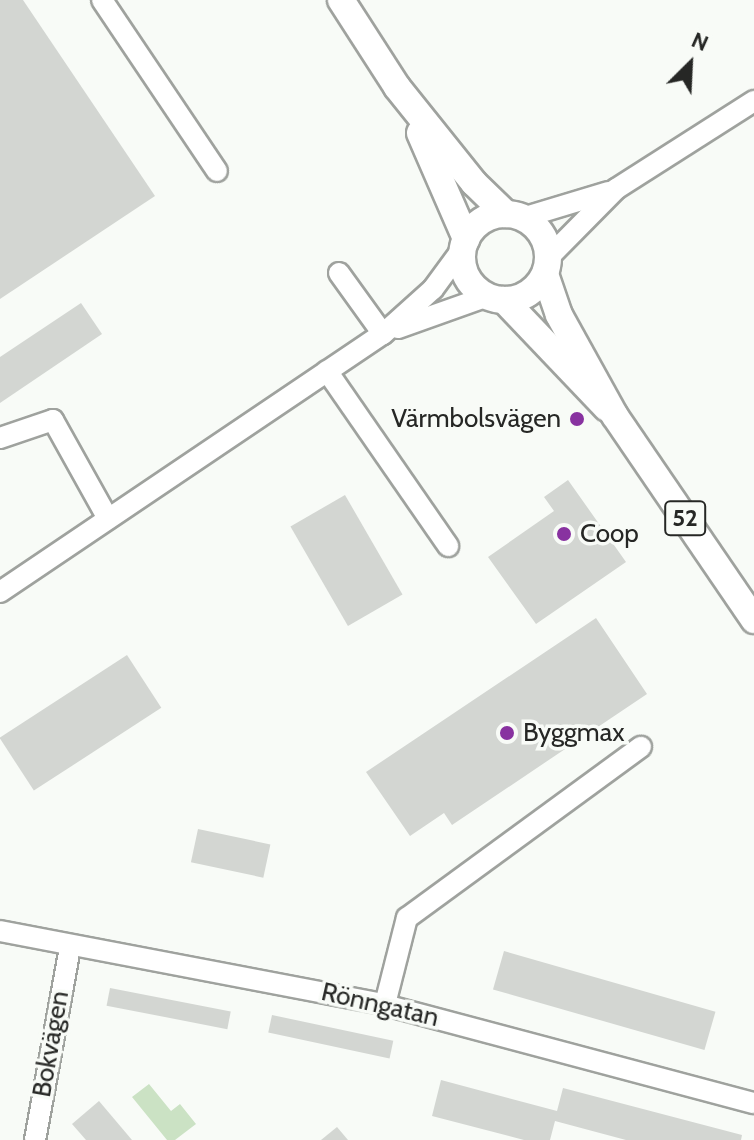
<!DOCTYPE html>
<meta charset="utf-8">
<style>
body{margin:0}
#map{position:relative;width:754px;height:1140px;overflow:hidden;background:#f8fbf7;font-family:Cabin,sans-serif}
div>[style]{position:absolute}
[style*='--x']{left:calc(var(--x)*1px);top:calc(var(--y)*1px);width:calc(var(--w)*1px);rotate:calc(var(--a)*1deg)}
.green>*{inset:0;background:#cbe2c4}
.building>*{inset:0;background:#d3d6d2;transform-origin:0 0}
.roads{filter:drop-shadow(2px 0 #9fa29e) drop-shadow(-2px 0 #9fa29e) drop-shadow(0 2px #9fa29e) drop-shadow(0 -2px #9fa29e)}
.minor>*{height:20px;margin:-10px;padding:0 10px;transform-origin:10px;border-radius:10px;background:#fff}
.major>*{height:26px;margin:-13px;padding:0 13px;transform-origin:13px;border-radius:13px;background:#fff}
.major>.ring{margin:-13px;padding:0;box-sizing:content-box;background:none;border:26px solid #fff;border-radius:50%}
.dots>*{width:22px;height:22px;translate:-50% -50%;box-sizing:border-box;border:4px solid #f8fbf7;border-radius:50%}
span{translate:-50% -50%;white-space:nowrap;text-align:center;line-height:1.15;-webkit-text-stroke:7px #f8fbf7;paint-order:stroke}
.shield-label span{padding:2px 6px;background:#f8fbf7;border:2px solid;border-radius:6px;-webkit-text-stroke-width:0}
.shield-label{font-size:24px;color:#262725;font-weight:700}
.poi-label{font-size:26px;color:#262725}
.right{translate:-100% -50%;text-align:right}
.left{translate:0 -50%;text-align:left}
.street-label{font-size:26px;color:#262725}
.north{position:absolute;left:650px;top:24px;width:80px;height:80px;-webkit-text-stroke:6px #f8fbf7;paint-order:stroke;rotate:24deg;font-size:22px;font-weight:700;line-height:32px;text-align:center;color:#262725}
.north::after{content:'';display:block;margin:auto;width:28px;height:36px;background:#262725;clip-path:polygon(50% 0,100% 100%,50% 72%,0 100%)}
</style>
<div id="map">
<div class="green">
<div style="clip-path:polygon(149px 1084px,171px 1111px,180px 1104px,196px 1124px,175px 1140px,167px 1140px,132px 1097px)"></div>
</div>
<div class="building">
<div style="clip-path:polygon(0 0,23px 0,155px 196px,0 299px)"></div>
<div style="clip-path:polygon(81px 303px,102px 334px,0 403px,0 357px)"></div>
<div style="clip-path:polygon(568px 480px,626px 562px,536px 624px,488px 557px,554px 511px,544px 497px)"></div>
<div style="left:345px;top:495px;width:115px;height:63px;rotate:60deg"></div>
<div style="clip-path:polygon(596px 618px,647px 694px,452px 825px,444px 813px,410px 836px,366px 772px)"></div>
<div style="left:127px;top:655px;width:63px;height:152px;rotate:57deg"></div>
<div style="left:198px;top:829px;width:74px;height:34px;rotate:12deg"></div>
<div style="left:504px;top:951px;width:220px;height:40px;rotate:16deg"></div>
<div style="left:110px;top:988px;width:123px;height:18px;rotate:11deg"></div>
<div style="left:272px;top:1015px;width:124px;height:18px;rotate:12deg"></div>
<div style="clip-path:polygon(441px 1080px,557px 1111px,563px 1088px,742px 1135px,741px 1140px,626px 1140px,555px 1121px,550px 1140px,524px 1140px,432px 1116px)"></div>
<div style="clip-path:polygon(99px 1101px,132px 1140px,86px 1140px,72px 1124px)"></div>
<div style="clip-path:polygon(337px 1127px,348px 1140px,321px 1140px)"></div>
</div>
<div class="roads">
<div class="minor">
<div style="--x:102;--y:0;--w:206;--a:56.1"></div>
<div style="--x:522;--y:218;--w:90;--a:-16.8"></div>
<div style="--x:548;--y:258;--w:97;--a:-45.4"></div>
<div style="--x:616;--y:189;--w:164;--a:-32.5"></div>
<div style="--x:339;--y:273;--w:75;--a:54.2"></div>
<div style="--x:398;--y:328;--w:96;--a:-19.6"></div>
<div style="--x:327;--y:371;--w:213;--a:55.3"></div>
<div style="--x:0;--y:438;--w:56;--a:-18.8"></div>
<div style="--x:53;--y:420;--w:113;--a:60.9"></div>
<div style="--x:0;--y:592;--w:462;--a:-34"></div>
<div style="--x:383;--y:334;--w:67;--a:-42"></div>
<div style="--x:433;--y:289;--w:51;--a:-53.8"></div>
<div style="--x:0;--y:931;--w:388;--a:10.8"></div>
<div style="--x:381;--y:1004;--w:386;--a:14.9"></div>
<div style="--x:385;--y:1004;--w:89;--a:-75.7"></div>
<div style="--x:407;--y:918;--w:290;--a:-36.2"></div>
<div style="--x:35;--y:1140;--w:195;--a:-79.7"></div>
</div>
<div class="major">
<div style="--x:341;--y:0;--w:103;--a:57.2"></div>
<div style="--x:397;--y:87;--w:123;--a:51.3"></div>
<div style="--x:474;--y:183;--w:45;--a:44.1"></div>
<div style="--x:420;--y:133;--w:116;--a:66.5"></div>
<div class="ring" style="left:462px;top:214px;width:60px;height:60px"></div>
<div style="--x:545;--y:274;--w:43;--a:71.1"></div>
<div style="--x:559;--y:315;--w:115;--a:61"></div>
<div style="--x:615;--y:416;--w:247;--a:55.7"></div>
<div style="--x:504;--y:300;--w:149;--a:46.4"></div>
</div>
</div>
<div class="dots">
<div style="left:577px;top:419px;background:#8832a0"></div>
<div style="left:564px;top:534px;background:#8832a0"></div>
<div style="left:507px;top:733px;background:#8832a0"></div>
</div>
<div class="shield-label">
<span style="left:685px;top:518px">52</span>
</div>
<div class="poi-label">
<span class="right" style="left:561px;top:419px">Värmbolsvägen</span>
<span class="left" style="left:580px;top:534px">Coop</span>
<span class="left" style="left:523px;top:733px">Byggmax</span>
</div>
<div class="street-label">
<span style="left:380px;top:1005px;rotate:13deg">Rönngatan</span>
<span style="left:51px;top:1044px;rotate:-80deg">Bokvägen</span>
</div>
<div class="north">N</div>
</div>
